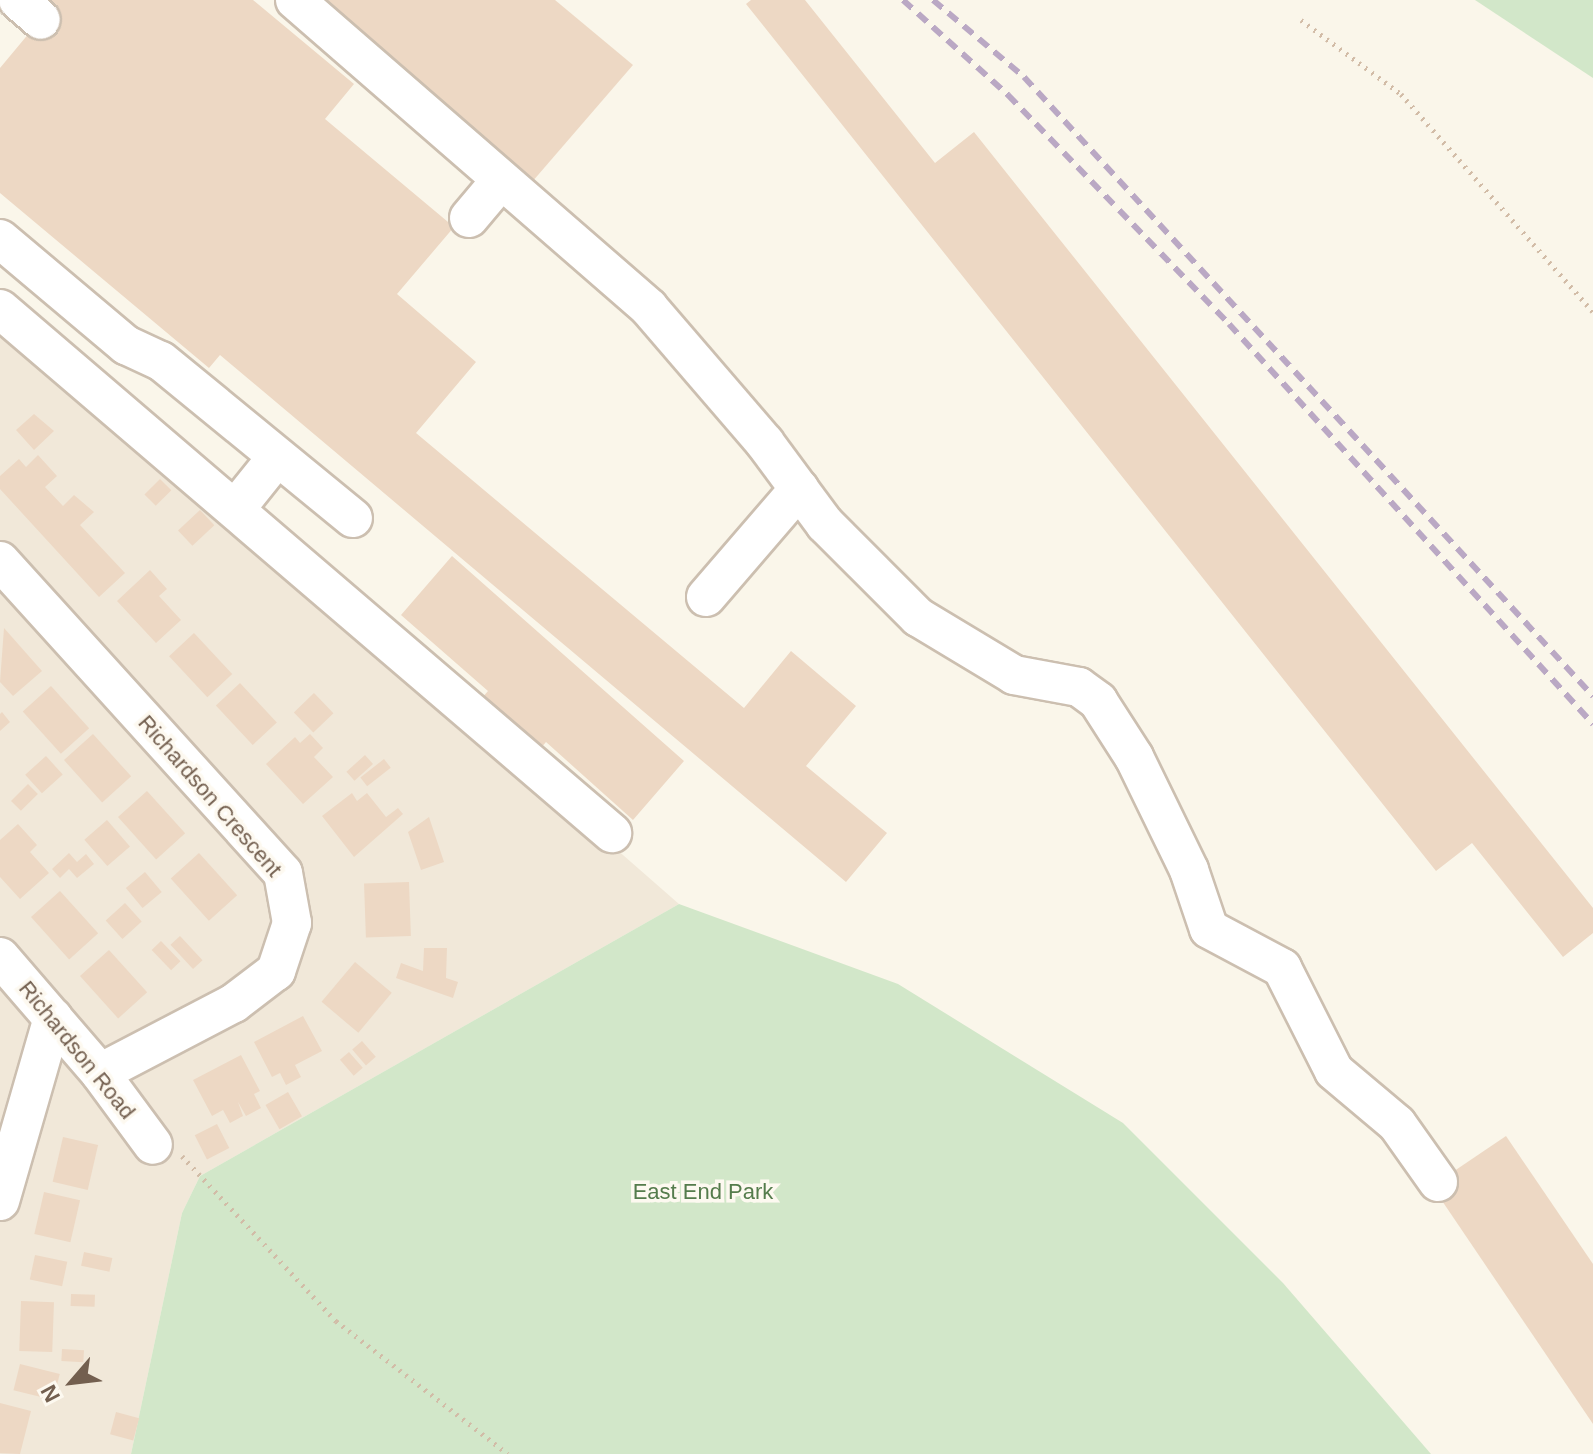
<!DOCTYPE html>
<style>
body{margin:0}
#map{position:relative;width:1593px;height:1454px;overflow:hidden;background:#faf6ea;font-family:Arial,sans-serif}
div>[style]{position:absolute}
[style*='--x']{left:calc(var(--x)*1px);top:calc(var(--y)*1px);width:calc(var(--w)*1px);rotate:calc(var(--a)*1deg)}
.residential>*{inset:0;background:#f1e8d9}
.green>*{inset:0;background:#d2e7c9}
.building>*{inset:0;background:#edd8c4;transform-origin:0 0}
.path>*{height:5px;margin-top:-2.5px;transform-origin:0;background:repeating-linear-gradient(90deg,#d2bca7 0 2px,transparent 0 8px)}
.roads{filter:drop-shadow(2px 0 #ccbfb0) drop-shadow(-2px 0 #ccbfb0) drop-shadow(0 2px #ccbfb0) drop-shadow(0 -2px #ccbfb0)}
.minor>*{height:38px;margin:-19px;padding:0 19px;transform-origin:19px;border-radius:19px;background:#fff}
.rail>*{height:6px;margin-top:-3px;transform-origin:0;background:repeating-linear-gradient(90deg,#baa8c4 0 12px,transparent 0 20px)}
span{translate:-50% -50%;white-space:nowrap;text-align:center;line-height:1.15;-webkit-text-stroke:7px #fdf9f0;paint-order:stroke}
.street-label{font-size:22px;color:#735f4f}
.park-label{font-size:22px;color:#557c4c}
.north{position:absolute;left:32px;top:1342px;width:80px;height:80px;-webkit-text-stroke:6px #fdf9f0;paint-order:stroke;rotate:242deg;font-size:22px;font-weight:700;line-height:32px;text-align:center;color:#735f4f}
.north::after{content:'';display:block;margin:auto;width:28px;height:36px;background:#735f4f;clip-path:polygon(50% 0,100% 100%,50% 72%,0 100%)}
</style>
<div id="map">
<div class="residential">
<div style="clip-path:polygon(0 321px,319px 589px,679px 904px,200px 1176px,182px 1213px,131px 1454px,0 1454px)"></div>
</div>
<div class="green">
<div style="clip-path:polygon(1475px 0,1593px 0,1593px 78px)"></div>
<div style="clip-path:polygon(679px 904px,898px 984px,1123px 1123px,1283px 1283px,1431px 1454px,131px 1454px,182px 1213px,200px 1176px)"></div>
</div>
<div class="building">
<div style="clip-path:polygon(40px 0,253px 0,354px 84px,325px 119px,454px 227px,397px 294px,476px 362px,416px 433px,744px 708px,791px 651px,856px 706px,806px 766px,887px 833px,846px 882px,220px 355px,209px 368px,0 193px,0 68px,50px 8px)"></div>
<div style="clip-path:polygon(321px 0,555px 0,633px 65px,532px 182px)"></div>
<div style="clip-path:polygon(751px 0,805px 0,935px 163px,974px 132px,1593px 908px,1593px 933px,1563px 957px,1472px 843px,1436px 871px,746px 4px)"></div>
<div style="clip-path:polygon(34px 414px,54px 431px,34px 450px,16px 430px)"></div>
<div style="clip-path:polygon(38px 455px,57px 476px,45px 487px,63px 506px,74px 495px,94px 512px,80px 525px,125px 573px,99px 597px,0 489px,0 476px,19px 459px,26px 467px)"></div>
<div style="left:160px;top:479px;width:16px;height:22px;rotate:45deg"></div>
<div style="left:200px;top:510px;width:21px;height:30px;rotate:47deg"></div>
<div style="clip-path:polygon(452px 556px,684px 761px,633px 820px,546px 742px,534px 756px,476px 705px,488px 691px,401px 615px)"></div>
<div style="clip-path:polygon(150px 570px,167px 589px,159px 596px,181px 620px,156px 643px,117px 601px)"></div>
<div style="clip-path:polygon(4px 628px,42px 671px,13px 696px,0 682px)"></div>
<div style="left:194px;top:633px;width:56px;height:34px;rotate:47deg"></div>
<div style="left:240px;top:683px;width:54px;height:33px;rotate:47deg"></div>
<div style="left:51px;top:686px;width:57px;height:38px;rotate:48deg"></div>
<div style="left:314px;top:693px;width:28px;height:28px;rotate:46deg"></div>
<div style="clip-path:polygon(2px 712px,10px 722px,0 731px,0 714px)"></div>
<div style="left:93px;top:734px;width:57px;height:39px;rotate:48deg"></div>
<div style="clip-path:polygon(310px 734px,323px 748px,314px 757px,333px 777px,303px 804px,266px 764px,295px 737px,300px 743px)"></div>
<div style="left:365px;top:755px;width:12px;height:25px;rotate:48deg"></div>
<div style="left:46px;top:756px;width:25px;height:28px;rotate:48deg"></div>
<div style="left:384px;top:759px;width:11px;height:30px;rotate:52deg"></div>
<div style="left:28px;top:784px;width:14px;height:24px;rotate:45deg"></div>
<div style="left:147px;top:791px;width:57px;height:39px;rotate:48deg"></div>
<div style="clip-path:polygon(352px 793px,357px 801px,367px 793px,386px 817px,398px 808px,403px 814px,354px 857px,322px 816px)"></div>
<div style="clip-path:polygon(429px 817px,444px 862px,421px 870px,408px 832px)"></div>
<div style="left:107px;top:820px;width:35px;height:30px;rotate:49deg"></div>
<div style="clip-path:polygon(18px 824px,37px 845px,30px 852px,49px 873px,20px 899px,0 877px,0 840px)"></div>
<div style="clip-path:polygon(69px 853px,77px 862px,86px 854px,94px 864px,77px 878px,69px 869px,60px 878px,52px 869px)"></div>
<div style="left:199px;top:853px;width:57px;height:38px;rotate:48deg"></div>
<div style="left:145px;top:872px;width:26px;height:25px;rotate:50deg"></div>
<div style="left:409px;top:882px;width:54px;height:45px;rotate:88deg"></div>
<div style="left:60px;top:891px;width:57px;height:39px;rotate:48deg"></div>
<div style="left:125px;top:903px;width:25px;height:26px;rotate:48deg"></div>
<div style="left:180px;top:936px;width:33px;height:13px;rotate:47deg"></div>
<div style="left:161px;top:941px;width:28px;height:13px;rotate:46deg"></div>
<div style="clip-path:polygon(424px 948px,447px 948px,446px 978px,458px 982px,453px 998px,396px 978px,401px 963px,423px 971px)"></div>
<div style="left:109px;top:950px;width:57px;height:39px;rotate:48deg"></div>
<div style="left:355px;top:962px;width:48px;height:52px;rotate:40deg"></div>
<div style="clip-path:polygon(303px 1016px,322px 1051px,295px 1065px,301px 1077px,286px 1085px,280px 1073px,272px 1077px,254px 1042px)"></div>
<div style="left:362px;top:1041px;width:21px;height:13px;rotate:49deg"></div>
<div style="left:349px;top:1052px;width:21px;height:12px;rotate:49deg"></div>
<div style="clip-path:polygon(241px 1055px,260px 1091px,254px 1094px,261px 1108px,246px 1116px,238px 1102px,243px 1116px,230px 1123px,223px 1110px,212px 1116px,193px 1080px)"></div>
<div style="left:288px;top:1092px;width:28px;height:26px;rotate:60deg"></div>
<div style="left:217px;top:1124px;width:27px;height:25px;rotate:63deg"></div>
<div style="clip-path:polygon(1506px 1136px,1593px 1264px,1593px 1424px,1432px 1186px)"></div>
<div style="left:63px;top:1137px;width:36px;height:46px;rotate:13deg"></div>
<div style="left:44px;top:1192px;width:37px;height:43px;rotate:13deg"></div>
<div style="left:84px;top:1252px;width:29px;height:14px;rotate:12deg"></div>
<div style="left:35px;top:1255px;width:33px;height:25px;rotate:12deg"></div>
<div style="left:71px;top:1294px;width:24px;height:12px;rotate:2deg"></div>
<div style="left:21px;top:1301px;width:33px;height:50px;rotate:2deg"></div>
<div style="left:62px;top:1349px;width:22px;height:12px;rotate:3deg"></div>
<div style="left:20px;top:1364px;width:41px;height:27px;rotate:14deg"></div>
<div style="clip-path:polygon(0 1403px,31px 1411px,20px 1454px,0 1453px)"></div>
<div style="left:116px;top:1412px;width:24px;height:23px;rotate:15deg"></div>
</div>
<div class="path">
<div style="--x:1301;--y:20;--w:124;--a:36.5"></div>
<div style="--x:1401;--y:94;--w:290;--a:48.6"></div>
<div style="--x:182;--y:1156;--w:226;--a:47"></div>
<div style="--x:336;--y:1321;--w:217;--a:37.7"></div>
</div>
<div class="roads">
<div class="minor">
<div style="--x:18;--y:0;--w:30;--a:41"></div>
<div style="--x:295;--y:0;--w:469;--a:41"></div>
<div style="--x:649;--y:308;--w:178;--a:49.3"></div>
<div style="--x:765;--y:443;--w:101;--a:53.5"></div>
<div style="--x:825;--y:524;--w:132;--a:45"></div>
<div style="--x:918;--y:617;--w:112;--a:31.1"></div>
<div style="--x:1014;--y:675;--w:66;--a:10.5"></div>
<div style="--x:1079;--y:687;--w:24;--a:36"></div>
<div style="--x:1098;--y:701;--w:67;--a:57.3"></div>
<div style="--x:1134;--y:757;--w:126;--a:64"></div>
<div style="--x:1189;--y:870;--w:62;--a:71.3"></div>
<div style="--x:1209;--y:929;--w:83;--a:28.1"></div>
<div style="--x:1282;--y:968;--w:115;--a:63.2"></div>
<div style="--x:1334;--y:1071;--w:82;--a:40.1"></div>
<div style="--x:1397;--y:1124;--w:71;--a:54.7"></div>
<div style="--x:469;--y:218;--w:50;--a:-49.9"></div>
<div style="--x:0;--y:239;--w:165;--a:40.1"></div>
<div style="--x:126;--y:345;--w:38;--a:25"></div>
<div style="--x:161;--y:361;--w:248;--a:39.3"></div>
<div style="--x:0;--y:309;--w:806;--a:40.57"></div>
<div style="--x:237;--y:507;--w:64;--a:-51.3"></div>
<div style="--x:0;--y:561;--w:421;--a:47.8"></div>
<div style="--x:283;--y:873;--w:51;--a:79.8"></div>
<div style="--x:292;--y:923;--w:51;--a:108.4"></div>
<div style="--x:276;--y:971;--w:53;--a:142.7"></div>
<div style="--x:234;--y:1003;--w:151;--a:152.4"></div>
<div style="--x:706;--y:597;--w:143;--a:-49.3"></div>
<div style="--x:0;--y:957;--w:153;--a:49.2"></div>
<div style="--x:100;--y:1073;--w:89;--a:53.6"></div>
<div style="--x:0;--y:1201;--w:191;--a:-73.9"></div>
</div>
</div>
<div class="rail">
<div style="--x:903;--y:0;--w:142;--a:42.1"></div>
<div style="--x:1008;--y:95;--w:318;--a:46"></div>
<div style="--x:1229;--y:324;--w:541;--a:47.7"></div>
<div style="--x:933;--y:0;--w:119;--a:40.2"></div>
<div style="--x:1024;--y:77;--w:841;--a:47.41"></div>
</div>
<div class="street-label">
<span style="left:210px;top:796px;rotate:49deg">Richardson Crescent</span>
<span style="left:77px;top:1050px;rotate:51deg">Richardson Road</span>
</div>
<div class="park-label">
<span style="left:703px;top:1192px">East End Park</span>
</div>
<div class="north">N</div>
</div>
